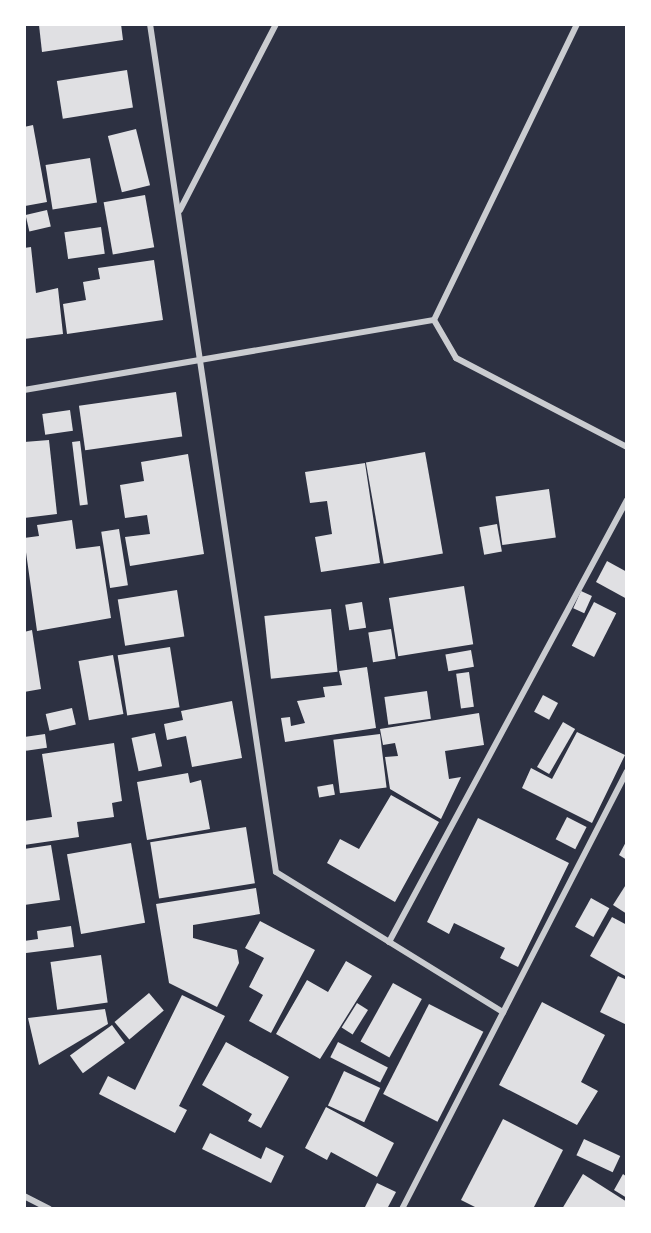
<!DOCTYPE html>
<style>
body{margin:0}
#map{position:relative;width:651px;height:1233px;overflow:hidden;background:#2d3142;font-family:Figtree,sans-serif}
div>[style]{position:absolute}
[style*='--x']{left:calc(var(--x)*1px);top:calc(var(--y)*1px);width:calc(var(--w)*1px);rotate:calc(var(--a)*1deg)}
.building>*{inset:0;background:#e0e0e3;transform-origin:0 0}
.minor>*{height:6px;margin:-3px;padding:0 3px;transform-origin:3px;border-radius:3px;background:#caccd0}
span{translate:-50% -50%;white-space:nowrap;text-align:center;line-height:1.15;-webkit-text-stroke:6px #fff;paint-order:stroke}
.frame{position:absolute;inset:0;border:26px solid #fff;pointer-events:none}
</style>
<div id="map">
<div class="building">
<div style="clip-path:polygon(121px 24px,123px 40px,42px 52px,39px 25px)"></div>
<div style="left:127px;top:70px;width:38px;height:71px;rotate:81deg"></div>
<div style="clip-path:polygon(33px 125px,47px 202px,25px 206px,24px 127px)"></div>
<div style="left:136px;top:129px;width:58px;height:29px;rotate:76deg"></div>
<div style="left:90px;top:158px;width:45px;height:45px;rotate:81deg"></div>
<div style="left:145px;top:195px;width:53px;height:42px;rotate:80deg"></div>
<div style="left:47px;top:210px;width:17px;height:22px;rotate:77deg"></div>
<div style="left:101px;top:227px;width:27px;height:37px;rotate:82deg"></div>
<div style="clip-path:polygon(31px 247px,36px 293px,58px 288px,63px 334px,24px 339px,24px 248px)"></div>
<div style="clip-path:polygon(154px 260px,163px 320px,67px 334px,63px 304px,86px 300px,83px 282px,100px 279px,98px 268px)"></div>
<div style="left:176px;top:392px;width:45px;height:98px;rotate:82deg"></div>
<div style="left:70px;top:410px;width:21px;height:28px;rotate:82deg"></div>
<div style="clip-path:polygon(49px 440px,57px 514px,24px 518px,24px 442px)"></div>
<div style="left:80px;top:441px;width:64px;height:8px;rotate:83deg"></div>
<div style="left:425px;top:452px;width:103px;height:60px;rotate:80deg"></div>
<div style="clip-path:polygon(188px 454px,204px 554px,130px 566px,125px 537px,150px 534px,147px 515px,125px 518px,120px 485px,144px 481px,141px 462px)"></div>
<div style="clip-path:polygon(365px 463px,380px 563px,321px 572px,315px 537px,332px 534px,327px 501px,310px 503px,305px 472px)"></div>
<div style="left:549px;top:489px;width:49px;height:54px;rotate:82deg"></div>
<div style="clip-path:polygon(72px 520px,76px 549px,100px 546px,111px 618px,37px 631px,24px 538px,39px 536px,37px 525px)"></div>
<div style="left:497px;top:524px;width:28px;height:18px;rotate:80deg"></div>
<div style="left:119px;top:529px;width:57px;height:18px;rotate:81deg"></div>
<div style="clip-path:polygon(607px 561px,627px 572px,627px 599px,596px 582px)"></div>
<div style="left:464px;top:586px;width:59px;height:76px;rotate:81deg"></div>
<div style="left:177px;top:590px;width:47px;height:60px;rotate:81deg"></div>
<div style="left:581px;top:591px;width:12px;height:19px;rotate:24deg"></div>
<div style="left:362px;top:602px;width:26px;height:17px;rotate:81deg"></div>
<div style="left:594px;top:602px;width:25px;height:49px;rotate:27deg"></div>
<div style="left:331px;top:609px;width:63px;height:67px;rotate:84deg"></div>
<div style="left:391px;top:629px;width:30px;height:23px;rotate:81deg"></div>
<div style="clip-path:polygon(32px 630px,41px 689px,24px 692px,24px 632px)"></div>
<div style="left:170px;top:647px;width:61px;height:53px;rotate:81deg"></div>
<div style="left:471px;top:650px;width:17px;height:26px;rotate:80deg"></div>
<div style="left:113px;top:655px;width:60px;height:35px;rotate:80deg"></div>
<div style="clip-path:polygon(367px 667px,376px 728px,285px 742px,281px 718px,290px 717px,291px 726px,305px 723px,297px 701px,325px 697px,323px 687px,342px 685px,339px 671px)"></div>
<div style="left:469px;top:672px;width:35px;height:13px;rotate:82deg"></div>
<div style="left:427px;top:691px;width:28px;height:43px;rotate:82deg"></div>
<div style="left:543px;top:695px;width:17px;height:19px;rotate:28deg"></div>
<div style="clip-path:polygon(232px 701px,242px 758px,192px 767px,186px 736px,167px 740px,164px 724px,183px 720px,181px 711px)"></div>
<div style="left:72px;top:708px;width:17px;height:27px;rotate:77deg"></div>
<div style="clip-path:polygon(479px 713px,484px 745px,445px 751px,449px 779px,461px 777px,441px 819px,390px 789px,385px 757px,398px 756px,395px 743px,383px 745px,380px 729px)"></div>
<div style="left:563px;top:722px;width:14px;height:52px;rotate:30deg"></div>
<div style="clip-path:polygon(577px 732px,625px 755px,592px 823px,522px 788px,531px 768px,552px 779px)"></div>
<div style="left:155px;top:733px;width:34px;height:24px;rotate:78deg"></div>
<div style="left:45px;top:734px;width:14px;height:21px;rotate:82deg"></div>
<div style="left:380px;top:734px;width:54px;height:47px;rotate:83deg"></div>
<div style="clip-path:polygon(114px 743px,122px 801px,112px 803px,114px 817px,77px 822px,79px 837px,24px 845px,24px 821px,52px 817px,42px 754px)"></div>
<div style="clip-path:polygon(188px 773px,190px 783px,201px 780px,210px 829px,147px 840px,137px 782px)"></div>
<div style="left:333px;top:784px;width:11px;height:16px;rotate:80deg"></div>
<div style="clip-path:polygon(391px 795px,439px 822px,395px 902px,327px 863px,340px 839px,359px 849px)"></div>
<div style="left:567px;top:817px;width:22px;height:25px;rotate:27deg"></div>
<div style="clip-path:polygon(478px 818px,569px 863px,518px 967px,500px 958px,505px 948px,454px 923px,449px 934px,427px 922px)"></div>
<div style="left:246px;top:827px;width:57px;height:97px;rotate:81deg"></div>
<div style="clip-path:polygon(627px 840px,627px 860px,619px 855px)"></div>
<div style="left:131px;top:843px;width:81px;height:65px;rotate:80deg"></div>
<div style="clip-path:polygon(51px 845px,60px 900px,24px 905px,24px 849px)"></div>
<div style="clip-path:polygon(627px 883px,627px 914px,613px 905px)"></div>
<div style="clip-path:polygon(256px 888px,260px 914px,193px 925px,193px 938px,237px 950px,239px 963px,217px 1007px,169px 983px,156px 904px)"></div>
<div style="left:591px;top:898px;width:21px;height:33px;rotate:29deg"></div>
<div style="clip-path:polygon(612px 917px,627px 925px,627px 977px,590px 956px)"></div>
<div style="clip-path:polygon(260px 921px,315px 950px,271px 1033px,249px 1021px,263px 995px,249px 987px,264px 958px,245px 948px)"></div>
<div style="clip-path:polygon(71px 926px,74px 947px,26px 953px,24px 941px,38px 939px,37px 931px)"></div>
<div style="left:101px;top:955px;width:48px;height:51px;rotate:82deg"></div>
<div style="clip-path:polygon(346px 961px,372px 976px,320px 1059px,276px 1034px,307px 980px,328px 992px)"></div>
<div style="clip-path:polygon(618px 976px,627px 980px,627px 1025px,600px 1012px)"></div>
<div style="left:393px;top:983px;width:33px;height:67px;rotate:29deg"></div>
<div style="left:149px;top:993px;width:23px;height:45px;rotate:50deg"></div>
<div style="clip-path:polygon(182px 995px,225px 1016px,179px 1106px,187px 1110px,175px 1133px,99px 1094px,108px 1076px,135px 1090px)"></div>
<div style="clip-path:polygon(542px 1002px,605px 1035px,581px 1082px,598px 1091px,577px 1125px,499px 1085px)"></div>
<div style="left:357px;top:1003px;width:13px;height:29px;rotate:32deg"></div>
<div style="left:429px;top:1004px;width:61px;height:101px;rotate:27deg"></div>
<div style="clip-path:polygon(105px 1009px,108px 1024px,39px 1065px,28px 1018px)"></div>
<div style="left:112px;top:1025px;width:22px;height:52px;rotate:54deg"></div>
<div style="clip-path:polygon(226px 1042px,289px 1077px,261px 1128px,248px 1121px,252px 1114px,202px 1085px)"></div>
<div style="left:338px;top:1042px;width:56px;height:17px;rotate:27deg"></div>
<div style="left:344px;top:1071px;width:40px;height:38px;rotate:25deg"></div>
<div style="clip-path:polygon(326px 1107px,394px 1143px,377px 1177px,331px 1152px,327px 1160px,305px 1148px)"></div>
<div style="clip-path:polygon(503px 1119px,563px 1150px,533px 1209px,479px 1209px,461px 1200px)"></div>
<div style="clip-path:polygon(210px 1133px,261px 1159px,266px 1147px,284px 1156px,271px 1183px,202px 1149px)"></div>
<div style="left:584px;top:1139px;width:40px;height:18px;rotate:25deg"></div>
<div style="clip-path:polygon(583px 1174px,627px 1202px,627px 1209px,562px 1209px)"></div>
<div style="clip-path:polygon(623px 1174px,627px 1177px,627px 1198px,614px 1190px)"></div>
<div style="clip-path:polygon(377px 1183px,396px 1192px,387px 1209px,364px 1209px)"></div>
</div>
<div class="minor">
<div style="--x:150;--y:24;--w:857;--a:81.55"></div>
<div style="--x:276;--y:872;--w:267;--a:31.7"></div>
<div style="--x:180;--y:210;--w:209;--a:-62.7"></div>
<div style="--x:434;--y:320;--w:44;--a:59.9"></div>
<div style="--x:456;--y:358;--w:193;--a:27.5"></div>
<div style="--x:24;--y:390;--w:416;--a:-9.7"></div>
<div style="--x:434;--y:320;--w:329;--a:-64.2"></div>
<div style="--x:389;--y:942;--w:502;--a:-61.7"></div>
<div style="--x:24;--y:1196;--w:28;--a:27"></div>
<div style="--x:402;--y:1209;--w:492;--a:-62.8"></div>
</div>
<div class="frame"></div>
</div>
